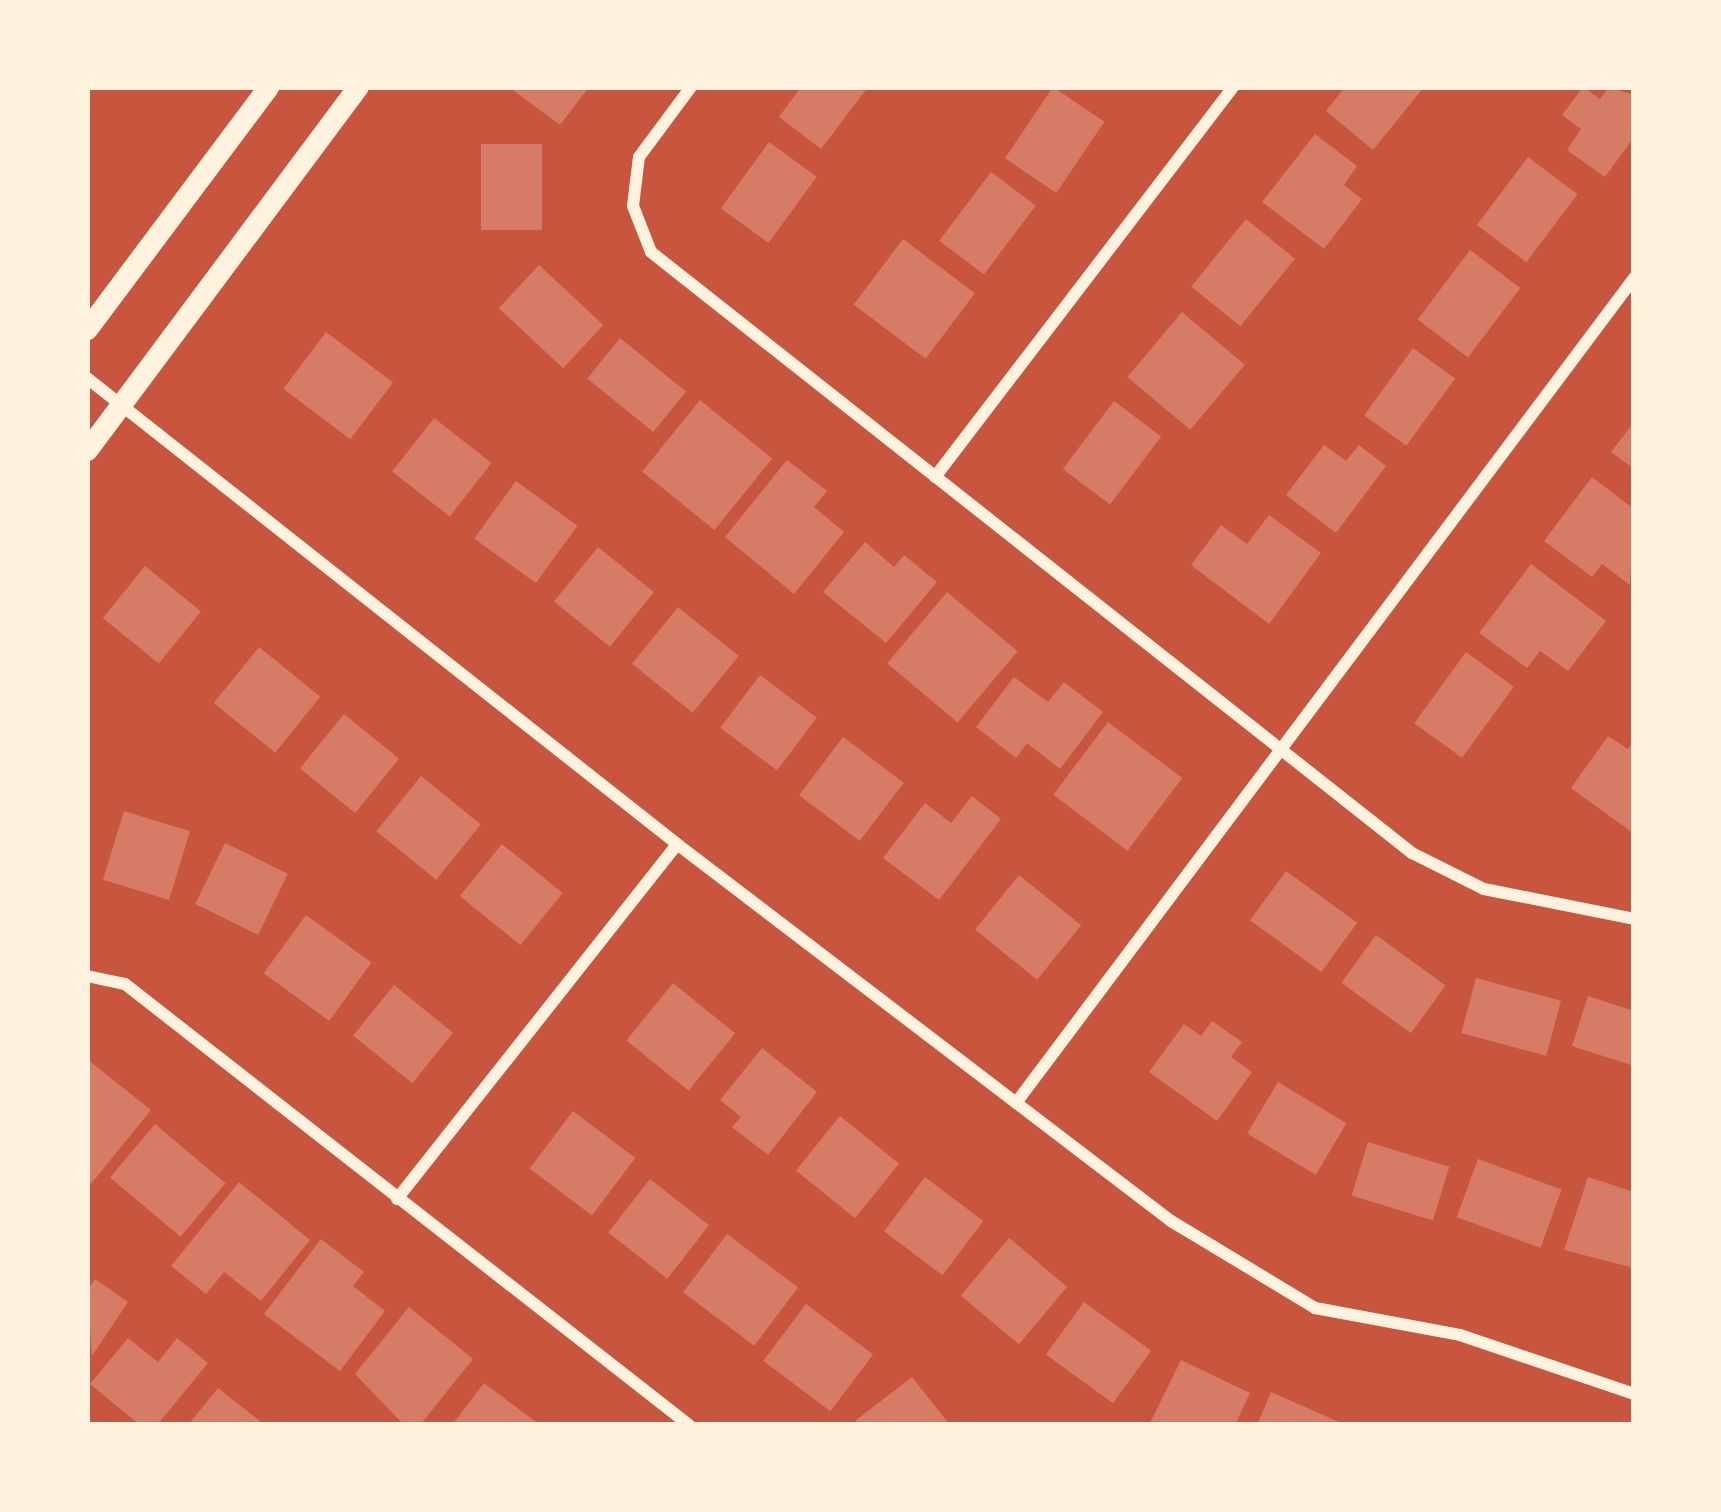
<!DOCTYPE html>
<style>
body{margin:0}
#map{position:relative;width:1721px;height:1512px;overflow:hidden;background:#c8553d;font-family:Barlow,sans-serif}
div>[style]{position:absolute}
[style*='--x']{left:calc(var(--x)*1px);top:calc(var(--y)*1px);width:calc(var(--w)*1px);rotate:calc(var(--a)*1deg)}
.building>*{inset:0;background:#d67c66;transform-origin:0 0}
.minor>*{height:12px;margin:-6px;padding:0 6px;transform-origin:6px;border-radius:6px;background:#fff3e0}
.tertiary>*{height:21px;margin:-10.5px;padding:0 10.5px;transform-origin:10.5px;border-radius:10.5px;background:#fff3e0}
span{translate:-50% -50%;white-space:nowrap;text-align:center;line-height:1.15;-webkit-text-stroke:9px #fff3e0;paint-order:stroke}
.frame{position:absolute;inset:0;border:90px solid #fff3e0;pointer-events:none}
</style>
<div id="map">
<div class="building">
<div style="clip-path:polygon(509px 87px,589px 87px,560px 125px)"></div>
<div style="clip-path:polygon(801px 87px,868px 87px,821px 149px,779px 117px)"></div>
<div style="left:1053px;top:87px;width:62px;height:86px;rotate:34deg"></div>
<div style="clip-path:polygon(1345px 87px,1424px 87px,1373px 150px,1326px 111px)"></div>
<div style="clip-path:polygon(1583px 87px,1600px 99px,1609px 87px,1634px 95px,1634px 137px,1605px 177px,1567px 150px,1581px 129px,1562px 115px)"></div>
<div style="clip-path:polygon(1315px 134px,1357px 166px,1344px 185px,1362px 199px,1324px 249px,1262px 202px)"></div>
<div style="left:769px;top:142px;width:59px;height:82px;rotate:36deg"></div>
<div style="left:481px;top:144px;width:61px;height:86px"></div>
<div style="left:1528px;top:157px;width:62px;height:85px;rotate:37deg"></div>
<div style="left:991px;top:172px;width:56px;height:86px;rotate:37deg"></div>
<div style="left:1246px;top:219px;width:63px;height:87px;rotate:39deg"></div>
<div style="left:903px;top:239px;width:90px;height:82px;rotate:37deg"></div>
<div style="left:1470px;top:250px;width:63px;height:87px;rotate:37deg"></div>
<div style="left:539px;top:265px;width:88px;height:59px;rotate:43deg"></div>
<div style="left:1182px;top:312px;width:82px;height:85px;rotate:40deg"></div>
<div style="left:326px;top:332px;width:84px;height:71px;rotate:37deg"></div>
<div style="left:620px;top:338px;width:85px;height:52px;rotate:39deg"></div>
<div style="left:1413px;top:348px;width:52px;height:83px;rotate:36deg"></div>
<div style="left:700px;top:400px;width:93px;height:92px;rotate:39deg"></div>
<div style="left:1114px;top:401px;width:59px;height:85px;rotate:37deg"></div>
<div style="left:434px;top:418px;width:73px;height:68px;rotate:38deg"></div>
<div style="clip-path:polygon(1634px 422px,1634px 469px,1611px 452px)"></div>
<div style="clip-path:polygon(1324px 445px,1346px 461px,1359px 445px,1386px 466px,1336px 533px,1286px 495px)"></div>
<div style="clip-path:polygon(787px 460px,827px 491px,814px 507px,844px 532px,794px 594px,725px 537px)"></div>
<div style="clip-path:polygon(1592px 477px,1634px 509px,1630px 585px,1602px 564px,1592px 577px,1544px 541px)"></div>
<div style="left:516px;top:481px;width:76px;height:71px;rotate:36deg"></div>
<div style="clip-path:polygon(1269px 515px,1321px 553px,1269px 624px,1191px 565px,1221px 525px,1247px 544px)"></div>
<div style="clip-path:polygon(865px 542px,894px 567px,904px 555px,937px 582px,886px 643px,823px 592px)"></div>
<div style="left:598px;top:547px;width:72px;height:70px;rotate:39deg"></div>
<div style="clip-path:polygon(1531px 564px,1606px 621px,1568px 671px,1540px 651px,1527px 668px,1479px 633px)"></div>
<div style="left:145px;top:566px;width:72px;height:67px;rotate:39deg"></div>
<div style="left:947px;top:592px;width:92px;height:93px;rotate:40deg"></div>
<div style="left:678px;top:607px;width:78px;height:73px;rotate:39deg"></div>
<div style="left:259px;top:647px;width:79px;height:72px;rotate:39deg"></div>
<div style="left:1466px;top:652px;width:59px;height:88px;rotate:36deg"></div>
<div style="left:760px;top:675px;width:71px;height:66px;rotate:37deg"></div>
<div style="clip-path:polygon(1014px 677px,1048px 702px,1064px 682px,1103px 712px,1060px 769px,1027px 743px,1016px 758px,976px 727px)"></div>
<div style="left:344px;top:714px;width:71px;height:70px;rotate:39deg"></div>
<div style="left:1108px;top:722px;width:93px;height:91px;rotate:37deg"></div>
<div style="clip-path:polygon(1608px 736px,1628px 749px,1634px 741px,1634px 834px,1571px 788px)"></div>
<div style="left:843px;top:737px;width:76px;height:73px;rotate:37deg"></div>
<div style="left:421px;top:776px;width:77px;height:71px;rotate:39deg"></div>
<div style="clip-path:polygon(972px 796px,1001px 819px,939px 900px,883px 858px,925px 803px,951px 823px)"></div>
<div style="left:124px;top:811px;width:69px;height:72px;rotate:17deg"></div>
<div style="left:225px;top:843px;width:70px;height:68px;rotate:26deg"></div>
<div style="left:502px;top:844px;width:78px;height:67px;rotate:39deg"></div>
<div style="left:1286px;top:871px;width:88px;height:61px;rotate:36deg"></div>
<div style="left:1019px;top:875px;width:80px;height:70px;rotate:39deg"></div>
<div style="left:306px;top:915px;width:81px;height:72px;rotate:36deg"></div>
<div style="left:1376px;top:935px;width:86px;height:59px;rotate:36deg"></div>
<div style="left:1476px;top:978px;width:88px;height:57px;rotate:15deg"></div>
<div style="left:673px;top:983px;width:80px;height:74px;rotate:39deg"></div>
<div style="left:394px;top:985px;width:76px;height:65px;rotate:39deg"></div>
<div style="clip-path:polygon(1588px 996px,1634px 1011px,1634px 1066px,1572px 1046px)"></div>
<div style="clip-path:polygon(1212px 1021px,1242px 1042px,1231px 1057px,1252px 1072px,1217px 1121px,1149px 1072px,1184px 1024px,1201px 1036px)"></div>
<div style="clip-path:polygon(762px 1048px,817px 1092px,768px 1155px,732px 1127px,741px 1117px,720px 1100px)"></div>
<div style="clip-path:polygon(87px 1059px,151px 1110px,91px 1184px,87px 1180px)"></div>
<div style="left:1278px;top:1082px;width:80px;height:60px;rotate:31deg"></div>
<div style="left:573px;top:1111px;width:78px;height:72px;rotate:37deg"></div>
<div style="left:840px;top:1116px;width:76px;height:70px;rotate:39deg"></div>
<div style="left:155px;top:1124px;width:92px;height:70px;rotate:40deg"></div>
<div style="left:1368px;top:1142px;width:85px;height:56px;rotate:17deg"></div>
<div style="left:1478px;top:1159px;width:89px;height:62px;rotate:20deg"></div>
<div style="left:925px;top:1177px;width:73px;height:68px;rotate:37deg"></div>
<div style="clip-path:polygon(1588px 1177px,1634px 1192px,1634px 1268px,1564px 1250px)"></div>
<div style="left:650px;top:1179px;width:75px;height:68px;rotate:38deg"></div>
<div style="clip-path:polygon(239px 1182px,310px 1240px,261px 1301px,224px 1272px,206px 1294px,171px 1266px)"></div>
<div style="left:727px;top:1234px;width:89px;height:73px;rotate:37deg"></div>
<div style="left:1009px;top:1238px;width:76px;height:75px;rotate:40deg"></div>
<div style="clip-path:polygon(321px 1239px,364px 1272px,353px 1286px,385px 1311px,340px 1371px,264px 1314px)"></div>
<div style="clip-path:polygon(95px 1279px,128px 1302px,92px 1356px,87px 1290px)"></div>
<div style="left:1084px;top:1302px;width:83px;height:65px;rotate:36deg"></div>
<div style="left:806px;top:1304px;width:84px;height:71px;rotate:37deg"></div>
<div style="clip-path:polygon(409px 1307px,473px 1359px,420px 1425px,404px 1425px,355px 1374px)"></div>
<div style="clip-path:polygon(128px 1338px,158px 1362px,177px 1338px,208px 1363px,157px 1425px,140px 1425px,90px 1384px)"></div>
<div style="clip-path:polygon(1181px 1360px,1250px 1393px,1235px 1425px,1149px 1425px)"></div>
<div style="clip-path:polygon(912px 1377px,950px 1425px,858px 1425px,855px 1421px)"></div>
<div style="clip-path:polygon(484px 1383px,540px 1425px,452px 1425px)"></div>
<div style="clip-path:polygon(218px 1388px,265px 1425px,188px 1425px)"></div>
<div style="clip-path:polygon(1271px 1392px,1346px 1425px,1257px 1425px)"></div>
</div>
<div class="minor">
<div style="--x:691;--y:87;--w:87;--a:126.6"></div>
<div style="--x:639;--y:157;--w:49;--a:97"></div>
<div style="--x:633;--y:206;--w:49;--a:68.6"></div>
<div style="--x:651;--y:252;--w:970;--a:38.3"></div>
<div style="--x:1412;--y:853;--w:80;--a:26.6"></div>
<div style="--x:1484;--y:889;--w:153;--a:11.3"></div>
<div style="--x:87;--y:378;--w:752;--a:38.3"></div>
<div style="--x:677;--y:844;--w:621;--a:37.35"></div>
<div style="--x:1171;--y:1221;--w:168;--a:31.1"></div>
<div style="--x:1315;--y:1308;--w:147;--a:10.5"></div>
<div style="--x:1460;--y:1335;--w:184;--a:18.7"></div>
<div style="--x:935;--y:477;--w:491;--a:-52.6"></div>
<div style="--x:87;--y:976;--w:39;--a:12"></div>
<div style="--x:125;--y:984;--w:716;--a:38.02"></div>
<div style="--x:1016;--y:1103;--w:1031;--a:-53.16"></div>
<div style="--x:397;--y:1199;--w:452;--a:-51.7"></div>
</div>
<div class="tertiary">
<div style="--x:87;--y:329;--w:302;--a:-53.2"></div>
<div style="--x:87;--y:450;--w:453;--a:-53.3"></div>
</div>
<div class="frame"></div>
</div>
